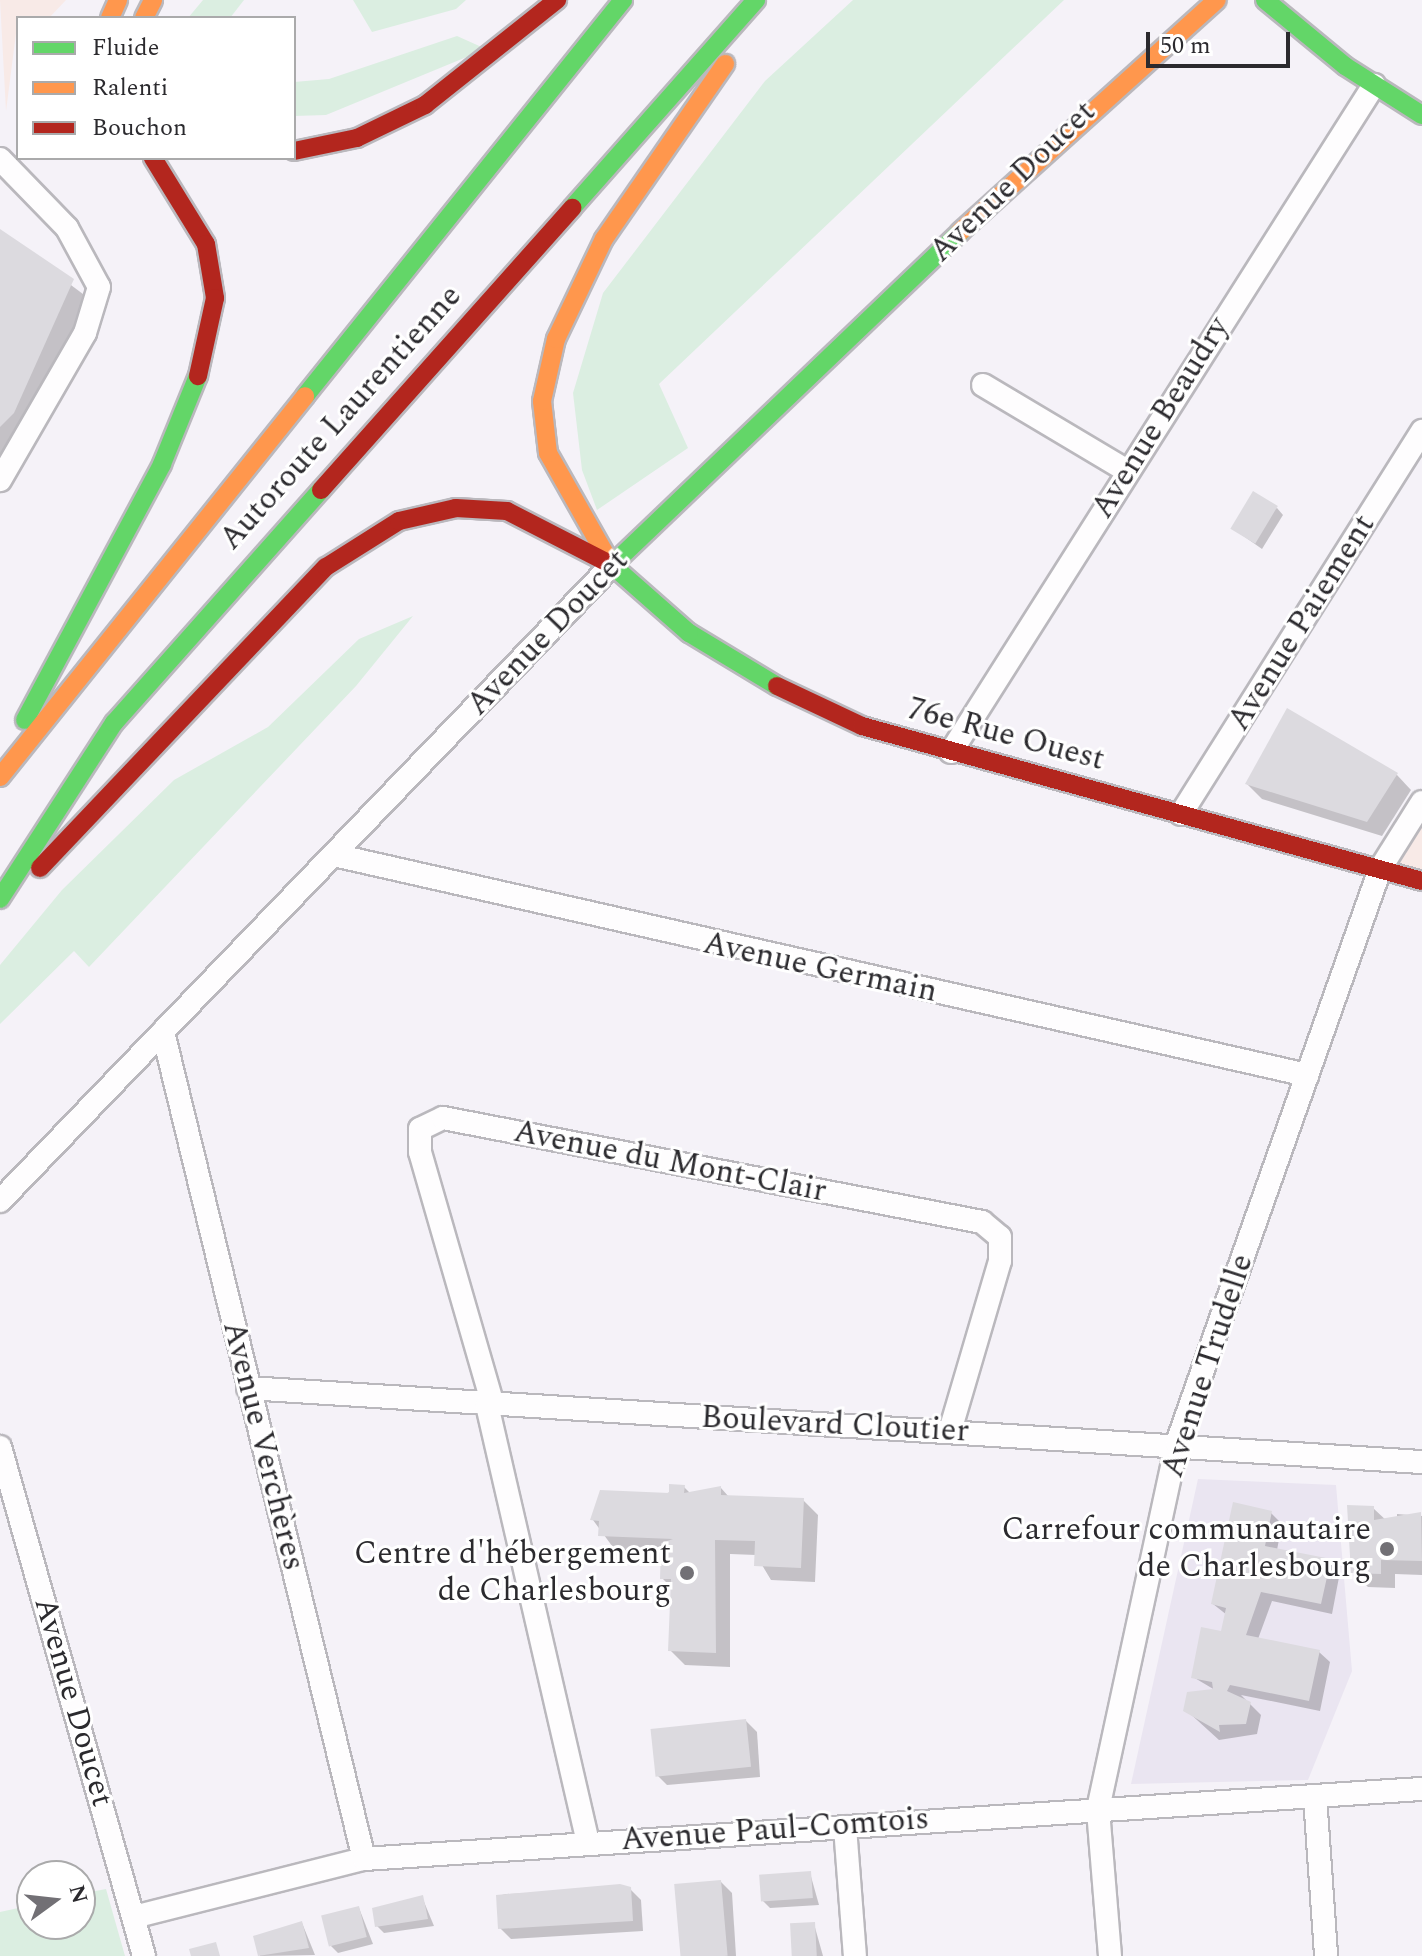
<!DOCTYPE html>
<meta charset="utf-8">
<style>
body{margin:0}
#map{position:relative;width:1422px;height:1956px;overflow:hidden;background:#f5f2f8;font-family:Spectral,serif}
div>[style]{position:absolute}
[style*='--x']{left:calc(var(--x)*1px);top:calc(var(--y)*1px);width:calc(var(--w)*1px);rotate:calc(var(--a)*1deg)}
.commercial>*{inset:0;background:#f8eae7}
.built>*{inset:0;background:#eae5f1}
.green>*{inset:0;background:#dbeee1}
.shadow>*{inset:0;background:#0003}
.building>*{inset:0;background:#dcdadf;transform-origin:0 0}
.roads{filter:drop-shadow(2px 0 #bab8bd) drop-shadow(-2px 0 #bab8bd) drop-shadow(0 2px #bab8bd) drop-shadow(0 -2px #bab8bd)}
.street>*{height:22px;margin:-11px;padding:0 11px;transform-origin:11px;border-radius:11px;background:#fefdfe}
.fast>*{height:18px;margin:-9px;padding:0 9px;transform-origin:9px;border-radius:9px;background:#63d668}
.slow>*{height:18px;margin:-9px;padding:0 9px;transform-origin:9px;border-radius:9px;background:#ff974d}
.jam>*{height:18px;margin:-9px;padding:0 9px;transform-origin:9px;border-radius:9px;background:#b3261e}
.dots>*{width:22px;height:22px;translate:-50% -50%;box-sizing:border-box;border:4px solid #fff;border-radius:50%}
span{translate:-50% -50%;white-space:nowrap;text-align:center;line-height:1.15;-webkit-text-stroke:6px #fff;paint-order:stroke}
.street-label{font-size:32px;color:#2b2a2e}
.poi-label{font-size:32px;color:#2b2a2e}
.right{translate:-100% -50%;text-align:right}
.legend{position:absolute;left:16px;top:16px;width:280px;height:144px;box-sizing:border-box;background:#fff;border:2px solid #aaaaab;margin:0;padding:10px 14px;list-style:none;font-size:24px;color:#2b2a2e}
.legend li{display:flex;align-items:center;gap:16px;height:40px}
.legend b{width:40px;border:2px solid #aaaaab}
.north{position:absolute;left:16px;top:1860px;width:80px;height:80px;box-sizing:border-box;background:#fff;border:2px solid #aaaaab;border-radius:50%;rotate:75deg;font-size:22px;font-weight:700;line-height:32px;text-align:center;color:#2b2a2e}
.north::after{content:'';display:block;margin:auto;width:28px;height:36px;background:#727075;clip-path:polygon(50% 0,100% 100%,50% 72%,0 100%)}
.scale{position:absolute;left:1146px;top:32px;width:144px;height:36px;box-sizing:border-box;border:4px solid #2b2a2e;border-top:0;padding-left:10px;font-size:24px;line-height:28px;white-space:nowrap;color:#2b2a2e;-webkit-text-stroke:6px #fff;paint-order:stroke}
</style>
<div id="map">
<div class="commercial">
<div style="clip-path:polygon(0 0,66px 0,49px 18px,18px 18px,6px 111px)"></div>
<div style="clip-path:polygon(1422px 802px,1422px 881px,1380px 869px)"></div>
</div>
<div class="built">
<div style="clip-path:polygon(1198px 1479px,1336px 1485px,1352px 1671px,1308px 1780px,1131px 1784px)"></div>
</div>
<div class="green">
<div style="clip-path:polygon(203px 0,244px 0,230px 18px,188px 18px)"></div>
<div style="clip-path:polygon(353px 0,466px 0,456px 9px,372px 32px)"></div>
<div style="clip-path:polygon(853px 0,1064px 0,659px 384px,688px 448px,597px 510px,582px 470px,573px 393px,603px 293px,765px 81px)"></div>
<div style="clip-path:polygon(457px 36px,486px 49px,326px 115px,294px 116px,294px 82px,329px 79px)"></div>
<div style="clip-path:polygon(413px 616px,356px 686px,89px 967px,74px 951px,0 1024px,0 965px,62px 890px,174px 780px,268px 727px,359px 639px)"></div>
<div style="clip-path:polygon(106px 1889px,125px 1956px,0 1956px,0 1912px,32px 1905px,32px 1924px,80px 1924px,80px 1894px)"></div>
</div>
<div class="shadow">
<div style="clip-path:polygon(0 232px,95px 303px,0 473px)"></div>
<div style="clip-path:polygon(1277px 508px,1283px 515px,1262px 549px,1232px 528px)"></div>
<div style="clip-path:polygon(1397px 775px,1411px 790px,1382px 836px,1262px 799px,1247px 784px)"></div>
<div style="clip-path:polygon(684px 1487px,691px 1494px,721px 1488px,729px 1497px,803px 1500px,818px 1515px,815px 1582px,771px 1580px,756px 1555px,730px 1554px,730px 1667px,685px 1665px,670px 1650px,673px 1589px,662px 1578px,663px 1552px,615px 1550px,593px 1520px)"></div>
<div style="clip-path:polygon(1373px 1508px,1388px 1522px,1397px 1523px,1397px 1514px,1422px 1516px,1422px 1575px,1395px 1574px,1395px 1588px,1368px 1587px,1353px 1572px)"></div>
<div style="clip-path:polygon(1271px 1513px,1282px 1524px,1277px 1550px,1330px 1561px,1340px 1572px,1332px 1614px,1272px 1601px,1258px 1639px,1319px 1652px,1330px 1662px,1320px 1711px,1241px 1695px,1261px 1715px,1257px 1734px,1219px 1740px,1186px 1710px,1215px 1690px,1193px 1677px,1223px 1633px,1227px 1615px,1213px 1604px)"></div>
<div style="clip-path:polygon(746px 1721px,757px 1732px,760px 1777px,667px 1785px,656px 1774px)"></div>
<div style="clip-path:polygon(810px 1873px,819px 1905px,770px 1908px,763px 1901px)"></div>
<div style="clip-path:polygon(721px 1882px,732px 1893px,736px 1956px,682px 1956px)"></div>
<div style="clip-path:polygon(630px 1889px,641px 1900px,643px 1931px,511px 1939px,500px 1928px,498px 1896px,506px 1894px)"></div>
<div style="clip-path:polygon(422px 1897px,434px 1926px,384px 1933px,377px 1926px)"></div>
<div style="clip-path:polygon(359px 1908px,373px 1944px,338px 1953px,331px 1946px)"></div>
<div style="clip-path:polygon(302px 1923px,315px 1955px,260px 1956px,255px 1938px)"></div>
<div style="clip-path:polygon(814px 1924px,823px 1956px,794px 1956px)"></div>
</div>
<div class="building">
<div style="clip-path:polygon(0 229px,74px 279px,14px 413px,0 427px)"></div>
<div style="left:1253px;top:491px;width:29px;height:44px;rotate:31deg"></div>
<div style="clip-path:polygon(1287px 708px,1398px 773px,1367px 822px,1245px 784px)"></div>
<div style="clip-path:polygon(669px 1484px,685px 1485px,684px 1493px,721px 1486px,721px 1495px,804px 1498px,801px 1568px,754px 1566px,755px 1541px,715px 1540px,716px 1653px,668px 1651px,671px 1579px,660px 1579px,661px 1543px,673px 1539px,598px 1536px,599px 1521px,590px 1520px,600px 1490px,669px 1493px)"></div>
<div style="clip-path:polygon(1233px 1502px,1272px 1511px,1265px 1546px,1331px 1559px,1321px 1604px,1261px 1592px,1246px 1635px,1320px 1650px,1309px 1701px,1230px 1685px,1227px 1691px,1251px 1702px,1246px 1724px,1219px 1725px,1220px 1732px,1183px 1711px,1187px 1692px,1213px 1689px,1212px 1682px,1191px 1678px,1201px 1627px,1221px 1631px,1226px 1608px,1211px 1604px)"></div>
<div style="clip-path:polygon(1347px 1505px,1374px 1506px,1374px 1520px,1421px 1512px,1422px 1561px,1381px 1560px,1381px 1574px,1351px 1573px)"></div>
<div style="left:746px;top:1719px;width:48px;height:96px;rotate:84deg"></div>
<div style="left:811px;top:1871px;width:27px;height:52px;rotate:86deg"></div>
<div style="left:721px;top:1880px;width:76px;height:47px;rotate:85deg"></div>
<div style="clip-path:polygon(620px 1884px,631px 1887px,633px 1921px,498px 1929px,496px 1895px)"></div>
<div style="clip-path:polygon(423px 1895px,428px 1919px,375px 1927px,372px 1908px)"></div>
<div style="left:359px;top:1906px;width:32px;height:39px;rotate:76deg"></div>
<div style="clip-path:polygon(302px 1921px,309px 1948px,258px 1956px,253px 1936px)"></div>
<div style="left:815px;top:1922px;width:34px;height:25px;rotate:87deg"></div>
<div style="clip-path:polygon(216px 1942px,220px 1956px,191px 1956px,189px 1949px)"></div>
</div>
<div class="roads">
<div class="street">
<div style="--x:0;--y:159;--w:96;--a:45.8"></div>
<div style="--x:67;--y:228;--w:67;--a:61.5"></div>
<div style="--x:99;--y:287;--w:48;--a:106.9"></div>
<div style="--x:85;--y:333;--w:170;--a:120"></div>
<div style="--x:983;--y:385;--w:168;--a:30.8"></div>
<div style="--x:951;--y:752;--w:790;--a:-57.62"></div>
<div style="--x:1181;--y:814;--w:453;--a:-57.8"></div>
<div style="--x:334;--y:855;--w:998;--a:12.74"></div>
<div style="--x:163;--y:1032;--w:851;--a:76.34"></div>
<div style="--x:0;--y:1201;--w:883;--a:-46.1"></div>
<div style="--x:248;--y:1388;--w:1176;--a:3.61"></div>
<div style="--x:487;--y:1405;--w:449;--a:77"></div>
<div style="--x:493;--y:1405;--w:263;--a:-106.1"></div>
<div style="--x:420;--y:1152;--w:23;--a:-90"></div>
<div style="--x:420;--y:1129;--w:25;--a:-26"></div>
<div style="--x:443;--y:1118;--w:549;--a:10.92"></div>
<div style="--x:982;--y:1222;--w:23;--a:40"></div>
<div style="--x:1000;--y:1237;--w:24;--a:90"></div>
<div style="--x:1000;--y:1261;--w:177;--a:106.4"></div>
<div style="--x:0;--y:1447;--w:529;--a:74.2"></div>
<div style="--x:1315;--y:1797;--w:159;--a:86"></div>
<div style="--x:845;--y:1827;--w:129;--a:85.6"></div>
<div style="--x:134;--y:1917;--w:237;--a:-14.2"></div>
<div style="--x:364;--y:1859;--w:1060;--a:-3.79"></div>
<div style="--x:1110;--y:1956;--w:147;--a:-94.7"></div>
<div style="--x:1098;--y:1809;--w:374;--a:-77.8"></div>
<div style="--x:1177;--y:1443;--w:609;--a:-70.52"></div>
<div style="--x:1380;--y:869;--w:79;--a:-57.9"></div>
</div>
<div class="fast">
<div style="--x:1265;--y:0;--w:104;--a:39.5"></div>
<div style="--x:1345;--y:66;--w:91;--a:32.5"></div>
<div style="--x:572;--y:208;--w:278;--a:-48.5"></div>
<div style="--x:305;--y:396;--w:508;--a:-51.23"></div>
<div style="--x:777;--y:686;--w:103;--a:-148.9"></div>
<div style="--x:689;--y:633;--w:103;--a:-138.6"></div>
<div style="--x:612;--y:565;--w:482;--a:-43.7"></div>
<div style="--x:25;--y:720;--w:290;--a:-61.8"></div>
<div style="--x:162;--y:464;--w:95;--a:-67.8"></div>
<div style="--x:0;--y:899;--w:210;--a:-57.1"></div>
<div style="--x:114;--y:723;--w:312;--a:-48.4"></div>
</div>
<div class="slow">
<div style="--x:110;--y:18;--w:20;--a:-66"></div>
<div style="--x:144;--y:18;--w:20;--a:-63"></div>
<div style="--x:960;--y:232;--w:346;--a:-42.1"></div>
<div style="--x:608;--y:559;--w:122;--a:-119.5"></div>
<div style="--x:548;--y:453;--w:52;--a:-96.6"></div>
<div style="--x:542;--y:401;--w:64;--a:-77.3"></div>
<div style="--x:556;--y:339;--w:111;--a:-64.4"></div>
<div style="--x:604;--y:239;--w:213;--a:-55.3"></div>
<div style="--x:0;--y:777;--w:488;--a:-51.3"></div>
</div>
<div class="jam">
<div style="--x:294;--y:151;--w:64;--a:-11.7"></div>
<div style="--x:357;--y:138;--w:76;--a:-25.9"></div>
<div style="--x:425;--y:105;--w:169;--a:-38.5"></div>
<div style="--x:153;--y:158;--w:101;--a:58.4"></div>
<div style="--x:206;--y:244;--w:55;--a:80.5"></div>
<div style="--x:215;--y:298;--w:80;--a:102.3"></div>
<div style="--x:321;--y:490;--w:378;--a:-48.3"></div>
<div style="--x:777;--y:686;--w:94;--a:25.2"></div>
<div style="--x:862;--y:726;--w:581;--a:15.47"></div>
<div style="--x:40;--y:868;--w:415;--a:-46.5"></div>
<div style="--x:326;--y:567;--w:86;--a:-32.2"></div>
<div style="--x:399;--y:521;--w:58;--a:-12.8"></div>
<div style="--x:456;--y:508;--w:51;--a:3.4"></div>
<div style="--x:507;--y:511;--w:118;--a:27.2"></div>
</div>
</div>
<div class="dots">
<div style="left:1387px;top:1549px;background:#727075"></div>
<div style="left:687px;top:1573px;background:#727075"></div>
</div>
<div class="street-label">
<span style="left:1013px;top:182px;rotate:-44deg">Avenue Doucet</span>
<span style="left:341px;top:418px;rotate:-48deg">Autoroute Laurentienne</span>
<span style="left:1161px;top:418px;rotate:-58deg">Avenue Beaudry</span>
<span style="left:1302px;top:623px;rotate:-58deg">Avenue Paiement</span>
<span style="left:548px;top:633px;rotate:-46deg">Avenue Doucet</span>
<span style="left:1006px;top:735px;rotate:15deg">76e Rue Ouest</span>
<span style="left:820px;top:968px;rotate:12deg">Avenue Germain</span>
<span style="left:670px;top:1162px;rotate:11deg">Avenue du Mont-Clair</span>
<span style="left:1208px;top:1366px;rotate:-72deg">Avenue Trudelle</span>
<span style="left:835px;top:1425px;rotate:3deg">Boulevard Cloutier</span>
<span style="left:263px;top:1446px;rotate:76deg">Avenue Verchères</span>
<span style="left:73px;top:1702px;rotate:74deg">Avenue Doucet</span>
<span style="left:775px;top:1830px;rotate:-4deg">Avenue Paul-Comtois</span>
</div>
<div class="poi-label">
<span class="right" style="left:1371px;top:1549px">Carrefour communautaire<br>de Charlesbourg</span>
<span class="right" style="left:671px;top:1573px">Centre d'hébergement<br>de Charlesbourg</span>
</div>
<ul class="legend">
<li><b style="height:10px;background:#63d668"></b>Fluide</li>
<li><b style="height:10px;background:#ff974d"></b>Ralenti</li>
<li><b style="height:10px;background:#b3261e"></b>Bouchon</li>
</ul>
<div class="north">N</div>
<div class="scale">50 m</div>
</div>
